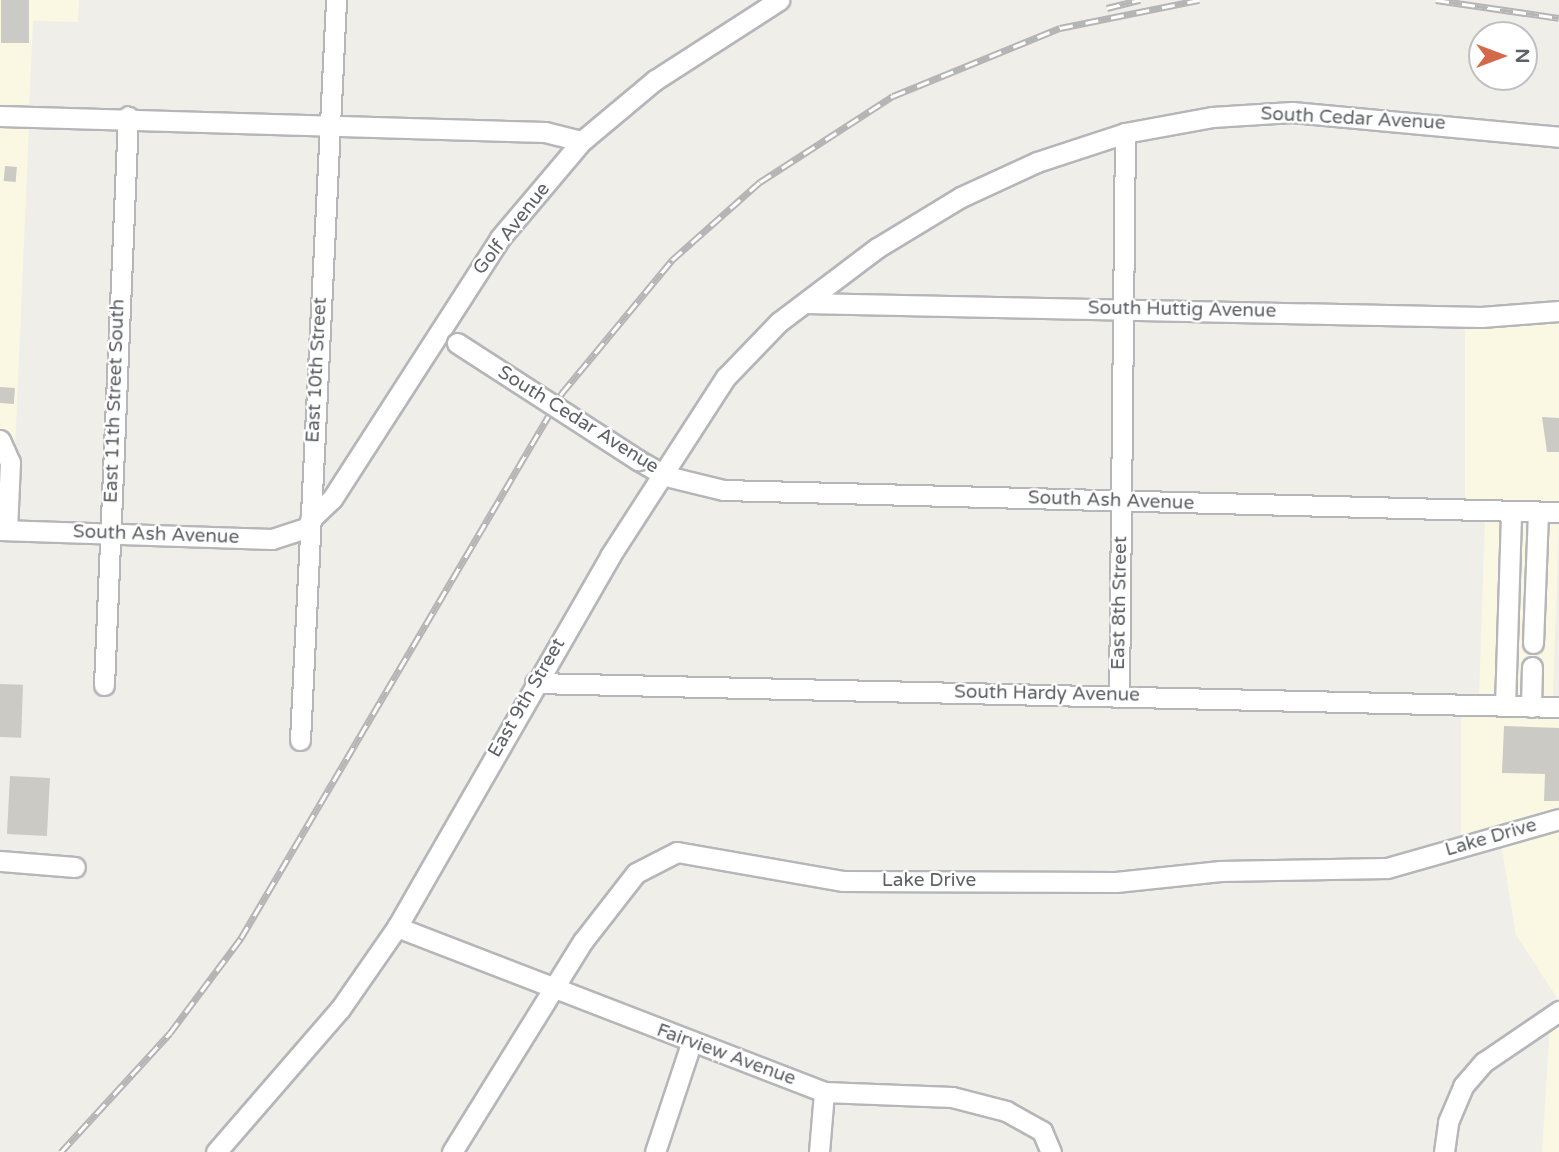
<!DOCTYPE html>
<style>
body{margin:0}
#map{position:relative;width:1559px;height:1152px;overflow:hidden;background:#efeee8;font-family:"Varela Round",sans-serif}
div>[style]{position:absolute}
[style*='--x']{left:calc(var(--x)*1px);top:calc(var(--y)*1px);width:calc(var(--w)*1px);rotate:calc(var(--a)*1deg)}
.commercial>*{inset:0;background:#faf8e2;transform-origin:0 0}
.building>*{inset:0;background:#cbcac4;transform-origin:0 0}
.roads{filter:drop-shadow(2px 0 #b5b6ba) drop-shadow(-2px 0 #b5b6ba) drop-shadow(0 2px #b5b6ba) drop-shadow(0 -2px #b5b6ba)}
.minor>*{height:19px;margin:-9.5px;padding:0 9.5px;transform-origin:9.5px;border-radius:9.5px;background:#fff}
.rail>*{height:7px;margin-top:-3.5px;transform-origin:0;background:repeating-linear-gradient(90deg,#fff 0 13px,#b5b5b6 0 26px);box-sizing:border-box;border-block:2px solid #b5b5b6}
.bridges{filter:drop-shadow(2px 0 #b5b6ba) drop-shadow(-2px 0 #b5b6ba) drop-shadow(0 2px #b5b6ba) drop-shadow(0 -2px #b5b6ba)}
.minor-bridge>*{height:19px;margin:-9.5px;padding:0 9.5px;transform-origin:9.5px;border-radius:9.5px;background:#fff}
span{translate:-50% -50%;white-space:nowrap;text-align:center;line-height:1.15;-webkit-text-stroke:5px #fff;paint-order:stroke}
.street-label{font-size:19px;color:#5f6166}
.north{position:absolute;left:1468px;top:21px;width:70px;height:70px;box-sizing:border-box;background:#fff;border:2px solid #bfc0c2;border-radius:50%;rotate:90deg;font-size:19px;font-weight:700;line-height:28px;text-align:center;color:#5f6166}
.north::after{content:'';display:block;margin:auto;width:24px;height:32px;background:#d3684a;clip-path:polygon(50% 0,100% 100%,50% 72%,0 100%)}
</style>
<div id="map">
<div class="commercial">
<div style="clip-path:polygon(0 0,79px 0,78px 22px,33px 21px,29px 109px,0 108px)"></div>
<div style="clip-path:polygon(0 124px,29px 125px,15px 452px,0 452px)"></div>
<div style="left:1559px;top:317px;width:188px;height:94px;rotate:90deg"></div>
<div style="left:1485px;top:522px;width:74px;height:177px;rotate:2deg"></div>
<div style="clip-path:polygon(1461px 717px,1559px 719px,1559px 808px,1461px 838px)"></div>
<div style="clip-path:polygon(1559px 831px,1559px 1001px,1516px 935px,1501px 843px)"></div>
<div style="clip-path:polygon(1559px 1022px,1559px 1152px,1542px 1152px,1550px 1026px)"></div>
</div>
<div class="building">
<div style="left:1px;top:0;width:28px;height:43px"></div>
<div style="left:5px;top:166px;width:12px;height:15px;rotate:5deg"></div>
<div style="left:0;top:387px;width:15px;height:16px;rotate:4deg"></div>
<div style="clip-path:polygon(1542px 417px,1559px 418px,1559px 452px,1547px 452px)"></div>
<div style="left:0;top:684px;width:23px;height:53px;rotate:2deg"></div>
<div style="clip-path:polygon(1504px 726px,1559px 728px,1559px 801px,1544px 801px,1545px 774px,1502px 773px)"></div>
<div style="left:10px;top:776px;width:40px;height:58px;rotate:3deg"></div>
</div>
<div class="roads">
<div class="minor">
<div style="--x:0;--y:116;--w:545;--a:1.68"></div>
<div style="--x:545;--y:132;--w:38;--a:14"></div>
<div style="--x:805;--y:303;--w:676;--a:1.19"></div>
<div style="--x:1481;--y:317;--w:78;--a:-4.4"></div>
<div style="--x:0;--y:440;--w:24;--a:66"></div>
<div style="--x:10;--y:462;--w:68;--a:92.5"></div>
<div style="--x:638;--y:460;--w:32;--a:30"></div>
<div style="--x:666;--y:476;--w:59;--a:13.8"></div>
<div style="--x:723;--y:490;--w:836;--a:1.51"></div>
<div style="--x:310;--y:520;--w:30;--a:-44"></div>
<div style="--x:332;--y:499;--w:310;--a:-57.2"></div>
<div style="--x:500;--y:238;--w:127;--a:-49.8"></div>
<div style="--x:582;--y:141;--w:95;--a:-39.9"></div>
<div style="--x:655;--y:80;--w:148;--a:-32.8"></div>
<div style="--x:0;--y:530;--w:272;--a:1.9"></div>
<div style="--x:272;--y:539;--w:40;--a:-18"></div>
<div style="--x:1533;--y:643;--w:131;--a:-87.8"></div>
<div style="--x:535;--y:683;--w:1024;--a:1.34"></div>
<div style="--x:104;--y:685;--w:569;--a:-87.58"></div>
<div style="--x:1119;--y:695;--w:562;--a:-89.39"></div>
<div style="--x:1505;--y:706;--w:195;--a:-88.2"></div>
<div style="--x:1531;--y:707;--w:40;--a:-88.6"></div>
<div style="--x:300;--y:740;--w:741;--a:-87.21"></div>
<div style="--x:0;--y:861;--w:75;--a:4.6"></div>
<div style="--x:397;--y:927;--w:458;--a:21.1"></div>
<div style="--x:824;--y:1092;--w:128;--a:2.2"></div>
<div style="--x:952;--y:1097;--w:56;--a:14.5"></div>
<div style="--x:1006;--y:1111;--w:41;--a:29.1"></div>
<div style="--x:1042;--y:1131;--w:23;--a:67"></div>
<div style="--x:216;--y:1152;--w:189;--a:-49.1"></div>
<div style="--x:340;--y:1009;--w:100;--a:-55.2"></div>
<div style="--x:397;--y:927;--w:428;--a:-60.1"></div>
<div style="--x:610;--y:556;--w:213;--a:-57.1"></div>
<div style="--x:726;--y:377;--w:76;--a:-46.1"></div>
<div style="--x:779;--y:322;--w:123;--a:-37.1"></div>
<div style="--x:877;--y:248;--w:98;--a:-31.3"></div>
<div style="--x:961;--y:197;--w:84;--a:-24.7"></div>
<div style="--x:1037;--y:162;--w:93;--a:-18.2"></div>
<div style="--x:1125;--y:133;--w:88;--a:-10.4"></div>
<div style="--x:1212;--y:117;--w:80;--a:-3.6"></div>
<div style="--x:1292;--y:112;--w:268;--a:5.3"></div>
<div style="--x:452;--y:1152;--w:248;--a:-58.2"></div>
<div style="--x:583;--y:941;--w:86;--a:-52.1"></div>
<div style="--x:636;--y:873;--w:46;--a:-27.1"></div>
<div style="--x:677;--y:852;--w:169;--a:9.9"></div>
<div style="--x:843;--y:881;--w:273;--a:0.2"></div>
<div style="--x:1116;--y:882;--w:105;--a:-6"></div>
<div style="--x:1220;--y:871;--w:167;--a:-1"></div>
<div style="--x:1387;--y:868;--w:179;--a:-15.9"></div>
<div style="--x:655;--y:1152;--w:114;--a:-71.6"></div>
<div style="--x:819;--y:1152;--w:60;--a:-85.2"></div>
<div style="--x:1444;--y:1152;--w:30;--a:-82"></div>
<div style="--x:1448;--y:1122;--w:39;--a:-67"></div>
<div style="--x:1463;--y:1086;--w:32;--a:-49"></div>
<div style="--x:1484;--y:1062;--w:91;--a:-34.2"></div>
</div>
</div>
<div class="rail">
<div style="--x:1436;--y:0;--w:124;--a:8.3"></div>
<div style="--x:1107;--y:8;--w:34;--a:-14"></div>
<div style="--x:61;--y:1152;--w:161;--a:-47.5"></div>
<div style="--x:170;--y:1033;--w:119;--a:-53.2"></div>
<div style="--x:241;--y:938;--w:633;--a:-59.5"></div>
<div style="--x:562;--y:393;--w:173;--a:-50.4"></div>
<div style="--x:672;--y:260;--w:118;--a:-41.6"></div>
<div style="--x:760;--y:182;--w:158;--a:-32.9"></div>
<div style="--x:893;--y:96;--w:180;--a:-22.2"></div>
<div style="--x:1060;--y:28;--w:142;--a:-11.4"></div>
</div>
<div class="bridges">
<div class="minor-bridge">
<div style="--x:457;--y:343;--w:216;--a:32.9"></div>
</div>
</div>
<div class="street-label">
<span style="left:1353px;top:119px;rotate:3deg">South Cedar Avenue</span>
<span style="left:512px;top:229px;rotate:-52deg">Golf Avenue</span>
<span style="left:1182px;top:310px;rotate:1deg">South Huttig Avenue</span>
<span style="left:317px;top:370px;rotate:-87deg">East 10th Street</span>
<span style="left:115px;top:401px;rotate:-88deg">East 11th Street South</span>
<span style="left:578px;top:420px;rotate:32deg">South Cedar Avenue</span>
<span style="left:1111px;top:501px;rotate:2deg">South Ash Avenue</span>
<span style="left:156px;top:535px;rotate:2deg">South Ash Avenue</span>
<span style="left:1120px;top:603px;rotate:-89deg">East 8th Street</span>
<span style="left:1047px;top:694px;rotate:1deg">South Hardy Avenue</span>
<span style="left:527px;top:698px;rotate:-60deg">East 9th Street</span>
<span style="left:1491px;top:838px;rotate:-16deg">Lake Drive</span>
<span style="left:929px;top:881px">Lake Drive</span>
<span style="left:726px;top:1055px;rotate:20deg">Fairview Avenue</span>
</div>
<div class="north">N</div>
</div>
